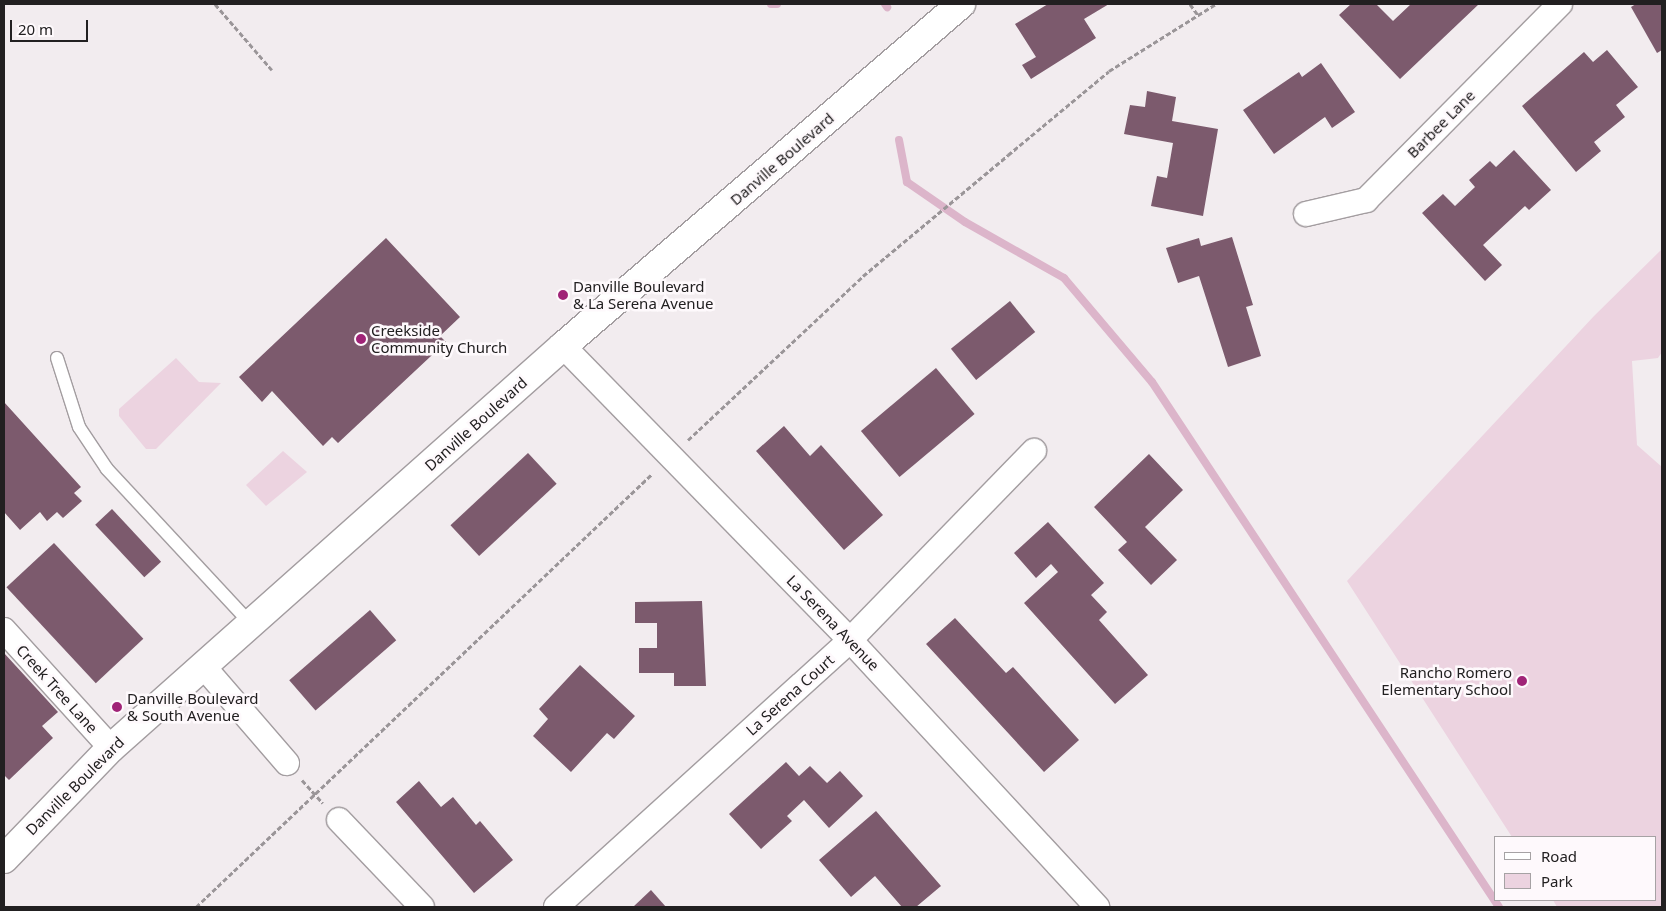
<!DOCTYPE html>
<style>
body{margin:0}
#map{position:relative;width:1666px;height:911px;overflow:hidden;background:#f2ecef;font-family:"Noto Sans",sans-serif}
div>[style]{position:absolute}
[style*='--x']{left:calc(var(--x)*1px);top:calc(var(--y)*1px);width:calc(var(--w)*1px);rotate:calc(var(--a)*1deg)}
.green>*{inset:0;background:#ecd3e0}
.stream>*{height:8px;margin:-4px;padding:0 4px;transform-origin:4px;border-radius:4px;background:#dcb5ca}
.building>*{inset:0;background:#7c5a6d;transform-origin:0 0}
.path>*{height:3px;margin-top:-1.5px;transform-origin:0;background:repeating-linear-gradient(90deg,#9a9598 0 5px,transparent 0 7.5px)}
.roads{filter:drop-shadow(1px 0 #a39da0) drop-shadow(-1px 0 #a39da0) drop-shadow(0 1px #a39da0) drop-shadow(0 -1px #a39da0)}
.service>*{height:12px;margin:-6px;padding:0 6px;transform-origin:6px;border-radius:6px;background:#fff}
.minor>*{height:24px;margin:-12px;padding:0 12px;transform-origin:12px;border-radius:12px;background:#fff}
.secondary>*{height:28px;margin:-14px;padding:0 14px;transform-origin:14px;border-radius:14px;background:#fff}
.dots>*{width:14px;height:14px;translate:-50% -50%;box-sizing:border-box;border:2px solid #fef9fc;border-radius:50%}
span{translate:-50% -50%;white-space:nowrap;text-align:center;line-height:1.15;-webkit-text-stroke:5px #fef9fc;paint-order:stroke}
.street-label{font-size:15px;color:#222021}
.poi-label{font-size:15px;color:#222021}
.left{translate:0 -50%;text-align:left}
.right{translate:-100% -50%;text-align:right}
.frame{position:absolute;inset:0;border:5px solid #222021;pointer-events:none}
.legend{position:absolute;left:1494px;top:836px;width:162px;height:65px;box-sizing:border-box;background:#fef9fc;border:1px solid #a6a2a4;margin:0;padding:6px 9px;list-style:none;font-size:15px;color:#222021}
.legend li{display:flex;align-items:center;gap:10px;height:25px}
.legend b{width:25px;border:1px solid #a6a2a4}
.scale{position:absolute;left:10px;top:20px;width:78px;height:22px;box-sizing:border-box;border:2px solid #222021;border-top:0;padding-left:6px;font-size:15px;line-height:18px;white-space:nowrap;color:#222021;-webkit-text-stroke:4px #fef9fc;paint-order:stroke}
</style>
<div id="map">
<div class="green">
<div style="clip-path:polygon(1662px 249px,1662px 352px,1658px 358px,1632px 361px,1637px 445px,1662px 467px,1662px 907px,1557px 907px,1553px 900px,1655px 900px,1655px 837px,1512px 837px,1347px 581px,1594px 316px)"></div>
<div style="clip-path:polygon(176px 358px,199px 382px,221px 383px,156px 449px,146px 449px,119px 416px,119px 409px)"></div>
<div style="clip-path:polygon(283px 451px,307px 472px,266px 506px,246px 485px)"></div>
</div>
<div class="stream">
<div style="--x:771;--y:4;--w:6;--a:0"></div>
<div style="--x:885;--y:4;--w:4;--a:56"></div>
<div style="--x:899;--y:140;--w:43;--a:79.2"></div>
<div style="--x:907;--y:182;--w:70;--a:34.6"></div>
<div style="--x:965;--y:222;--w:114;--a:29.5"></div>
<div style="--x:1064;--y:278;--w:136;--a:49.8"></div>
<div style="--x:1152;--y:382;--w:629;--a:56.54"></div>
</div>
<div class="building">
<div style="clip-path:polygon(1048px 4px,1109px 4px,1084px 19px,1096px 38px,1031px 79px,1022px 65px,1036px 57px,1015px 24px)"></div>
<div style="clip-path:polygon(1351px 4px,1376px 4px,1393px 21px,1411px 4px,1479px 4px,1400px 79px,1339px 15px)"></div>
<div style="clip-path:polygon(1636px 4px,1662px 4px,1662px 50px,1657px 53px,1631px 7px)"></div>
<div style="clip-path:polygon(1607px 50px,1638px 87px,1616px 105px,1625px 117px,1594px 142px,1601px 151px,1576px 172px,1522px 106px,1584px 52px,1593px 62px)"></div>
<div style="clip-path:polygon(1321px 63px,1355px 112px,1332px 128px,1325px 117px,1274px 154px,1243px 110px,1299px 72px,1302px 77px)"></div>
<div style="clip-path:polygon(1147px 91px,1176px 97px,1172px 121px,1218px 129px,1203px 216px,1151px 206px,1157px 176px,1167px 178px,1173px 143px,1124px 134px,1130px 105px,1145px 107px)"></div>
<div style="clip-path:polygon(1514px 150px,1551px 190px,1529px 210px,1525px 206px,1483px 245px,1502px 265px,1485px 281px,1422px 213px,1443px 194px,1455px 206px,1475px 187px,1469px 180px,1490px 161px,1496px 167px)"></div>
<div style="clip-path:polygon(1232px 237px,1253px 305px,1246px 307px,1261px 356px,1228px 367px,1199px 276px,1178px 283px,1166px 248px,1199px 238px,1201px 246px)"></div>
<div style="clip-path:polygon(386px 238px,460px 317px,440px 336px,446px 342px,338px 443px,332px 437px,323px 446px,272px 391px,262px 402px,239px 377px)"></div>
<div style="left:1010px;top:301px;width:40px;height:76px;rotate:51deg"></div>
<div style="left:936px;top:368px;width:60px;height:98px;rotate:50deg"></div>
<div style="clip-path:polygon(4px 402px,81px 487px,74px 493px,82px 501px,63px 518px,57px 512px,47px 521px,40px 512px,20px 530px,4px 512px)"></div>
<div style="clip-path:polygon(784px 426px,810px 456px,821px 445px,883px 515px,844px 550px,756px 451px)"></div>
<div style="left:528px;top:453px;width:42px;height:106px;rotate:47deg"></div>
<div style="clip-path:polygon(1149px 454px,1183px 490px,1145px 527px,1177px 560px,1151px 585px,1118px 550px,1127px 542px,1094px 507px)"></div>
<div style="left:112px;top:509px;width:72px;height:23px;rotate:47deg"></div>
<div style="clip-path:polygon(1048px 522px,1104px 583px,1091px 595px,1107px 612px,1099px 620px,1148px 675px,1115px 704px,1024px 603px,1058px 572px,1051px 564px,1036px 578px,1014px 553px)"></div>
<div style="left:54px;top:543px;width:131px;height:65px;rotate:47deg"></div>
<div style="clip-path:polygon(702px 601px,706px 686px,674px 686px,674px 673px,639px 673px,639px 648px,657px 648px,657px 623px,635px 623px,635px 602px)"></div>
<div style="left:370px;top:610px;width:40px;height:107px;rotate:49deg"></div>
<div style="clip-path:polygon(955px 618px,1006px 673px,1013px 667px,1079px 740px,1044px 772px,926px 644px)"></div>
<div style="clip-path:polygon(4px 653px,58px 712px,42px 726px,53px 738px,9px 780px,4px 775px)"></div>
<div style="clip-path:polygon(580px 665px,635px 716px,614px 739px,607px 733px,571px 772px,533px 736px,548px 719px,539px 709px)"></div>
<div style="clip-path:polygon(786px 762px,799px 776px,810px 766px,827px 783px,840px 771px,863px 796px,829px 828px,804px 800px,787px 816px,792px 821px,761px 849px,729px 814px)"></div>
<div style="clip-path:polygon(419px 781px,441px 807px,453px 797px,476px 825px,480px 821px,513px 860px,474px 893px,396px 802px)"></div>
<div style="clip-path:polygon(876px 811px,941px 886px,916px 907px,902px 907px,875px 876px,851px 897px,819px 860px)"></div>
<div style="clip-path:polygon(651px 890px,666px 907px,633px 907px)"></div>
</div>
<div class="path">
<div style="--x:215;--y:4;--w:87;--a:49.2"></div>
<div style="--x:1190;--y:4;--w:14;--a:54"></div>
<div style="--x:688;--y:440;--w:240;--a:-43.1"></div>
<div style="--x:863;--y:276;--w:189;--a:-39.8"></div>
<div style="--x:1008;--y:155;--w:131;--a:-39.7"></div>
<div style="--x:1109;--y:71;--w:126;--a:-32.1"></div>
<div style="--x:302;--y:780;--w:31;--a:48"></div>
<div style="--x:196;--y:907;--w:629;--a:-43.52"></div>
</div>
<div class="roads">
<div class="service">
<div style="--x:57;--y:358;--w:72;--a:72.3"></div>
<div style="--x:79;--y:427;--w:50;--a:56.3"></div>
<div style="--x:107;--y:469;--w:213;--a:47.1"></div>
</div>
<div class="minor">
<div style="--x:1306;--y:214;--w:62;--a:-13.1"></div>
<div style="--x:1366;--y:200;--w:276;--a:-45.3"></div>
<div style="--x:563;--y:346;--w:411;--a:45.7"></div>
<div style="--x:850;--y:640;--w:364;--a:47.2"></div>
<div style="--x:4;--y:630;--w:159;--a:47.8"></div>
<div style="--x:204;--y:667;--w:127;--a:49.2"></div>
<div style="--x:339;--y:820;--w:120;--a:46.3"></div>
<div style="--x:556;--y:907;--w:397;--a:-42.2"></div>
<div style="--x:850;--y:640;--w:264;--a:-45.8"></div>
</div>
<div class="secondary">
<div style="--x:4;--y:859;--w:154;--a:-46.1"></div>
<div style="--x:111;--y:748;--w:605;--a:-41.65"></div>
<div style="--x:563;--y:346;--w:525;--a:-40.67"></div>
</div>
</div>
<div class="dots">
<div style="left:563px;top:295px;background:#a02377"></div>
<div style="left:361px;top:339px;background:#a02377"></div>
<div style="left:1522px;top:681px;background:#a02377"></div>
<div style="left:117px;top:707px;background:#a02377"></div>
</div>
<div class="street-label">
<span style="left:1441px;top:124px;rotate:-45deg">Barbee Lane</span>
<span style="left:782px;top:159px;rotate:-41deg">Danville Boulevard</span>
<span style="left:476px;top:424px;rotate:-42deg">Danville Boulevard</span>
<span style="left:833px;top:623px;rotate:46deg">La Serena Avenue</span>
<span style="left:57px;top:689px;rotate:48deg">Creek Tree Lane</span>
<span style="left:790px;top:695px;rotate:-42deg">La Serena Court</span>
<span style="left:75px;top:786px;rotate:-45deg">Danville Boulevard</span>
</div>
<div class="poi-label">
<span class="left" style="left:573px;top:295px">Danville Boulevard<br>&amp; La Serena Avenue</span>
<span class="left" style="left:371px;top:339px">Creekside<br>Community Church</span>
<span class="right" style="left:1512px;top:681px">Rancho Romero<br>Elementary School</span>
<span class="left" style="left:127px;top:707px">Danville Boulevard<br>&amp; South Avenue</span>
</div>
<div class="frame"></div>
<ul class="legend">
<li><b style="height:6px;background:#fff"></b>Road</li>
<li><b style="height:14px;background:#ecd3e0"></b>Park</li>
</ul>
<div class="scale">20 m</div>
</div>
